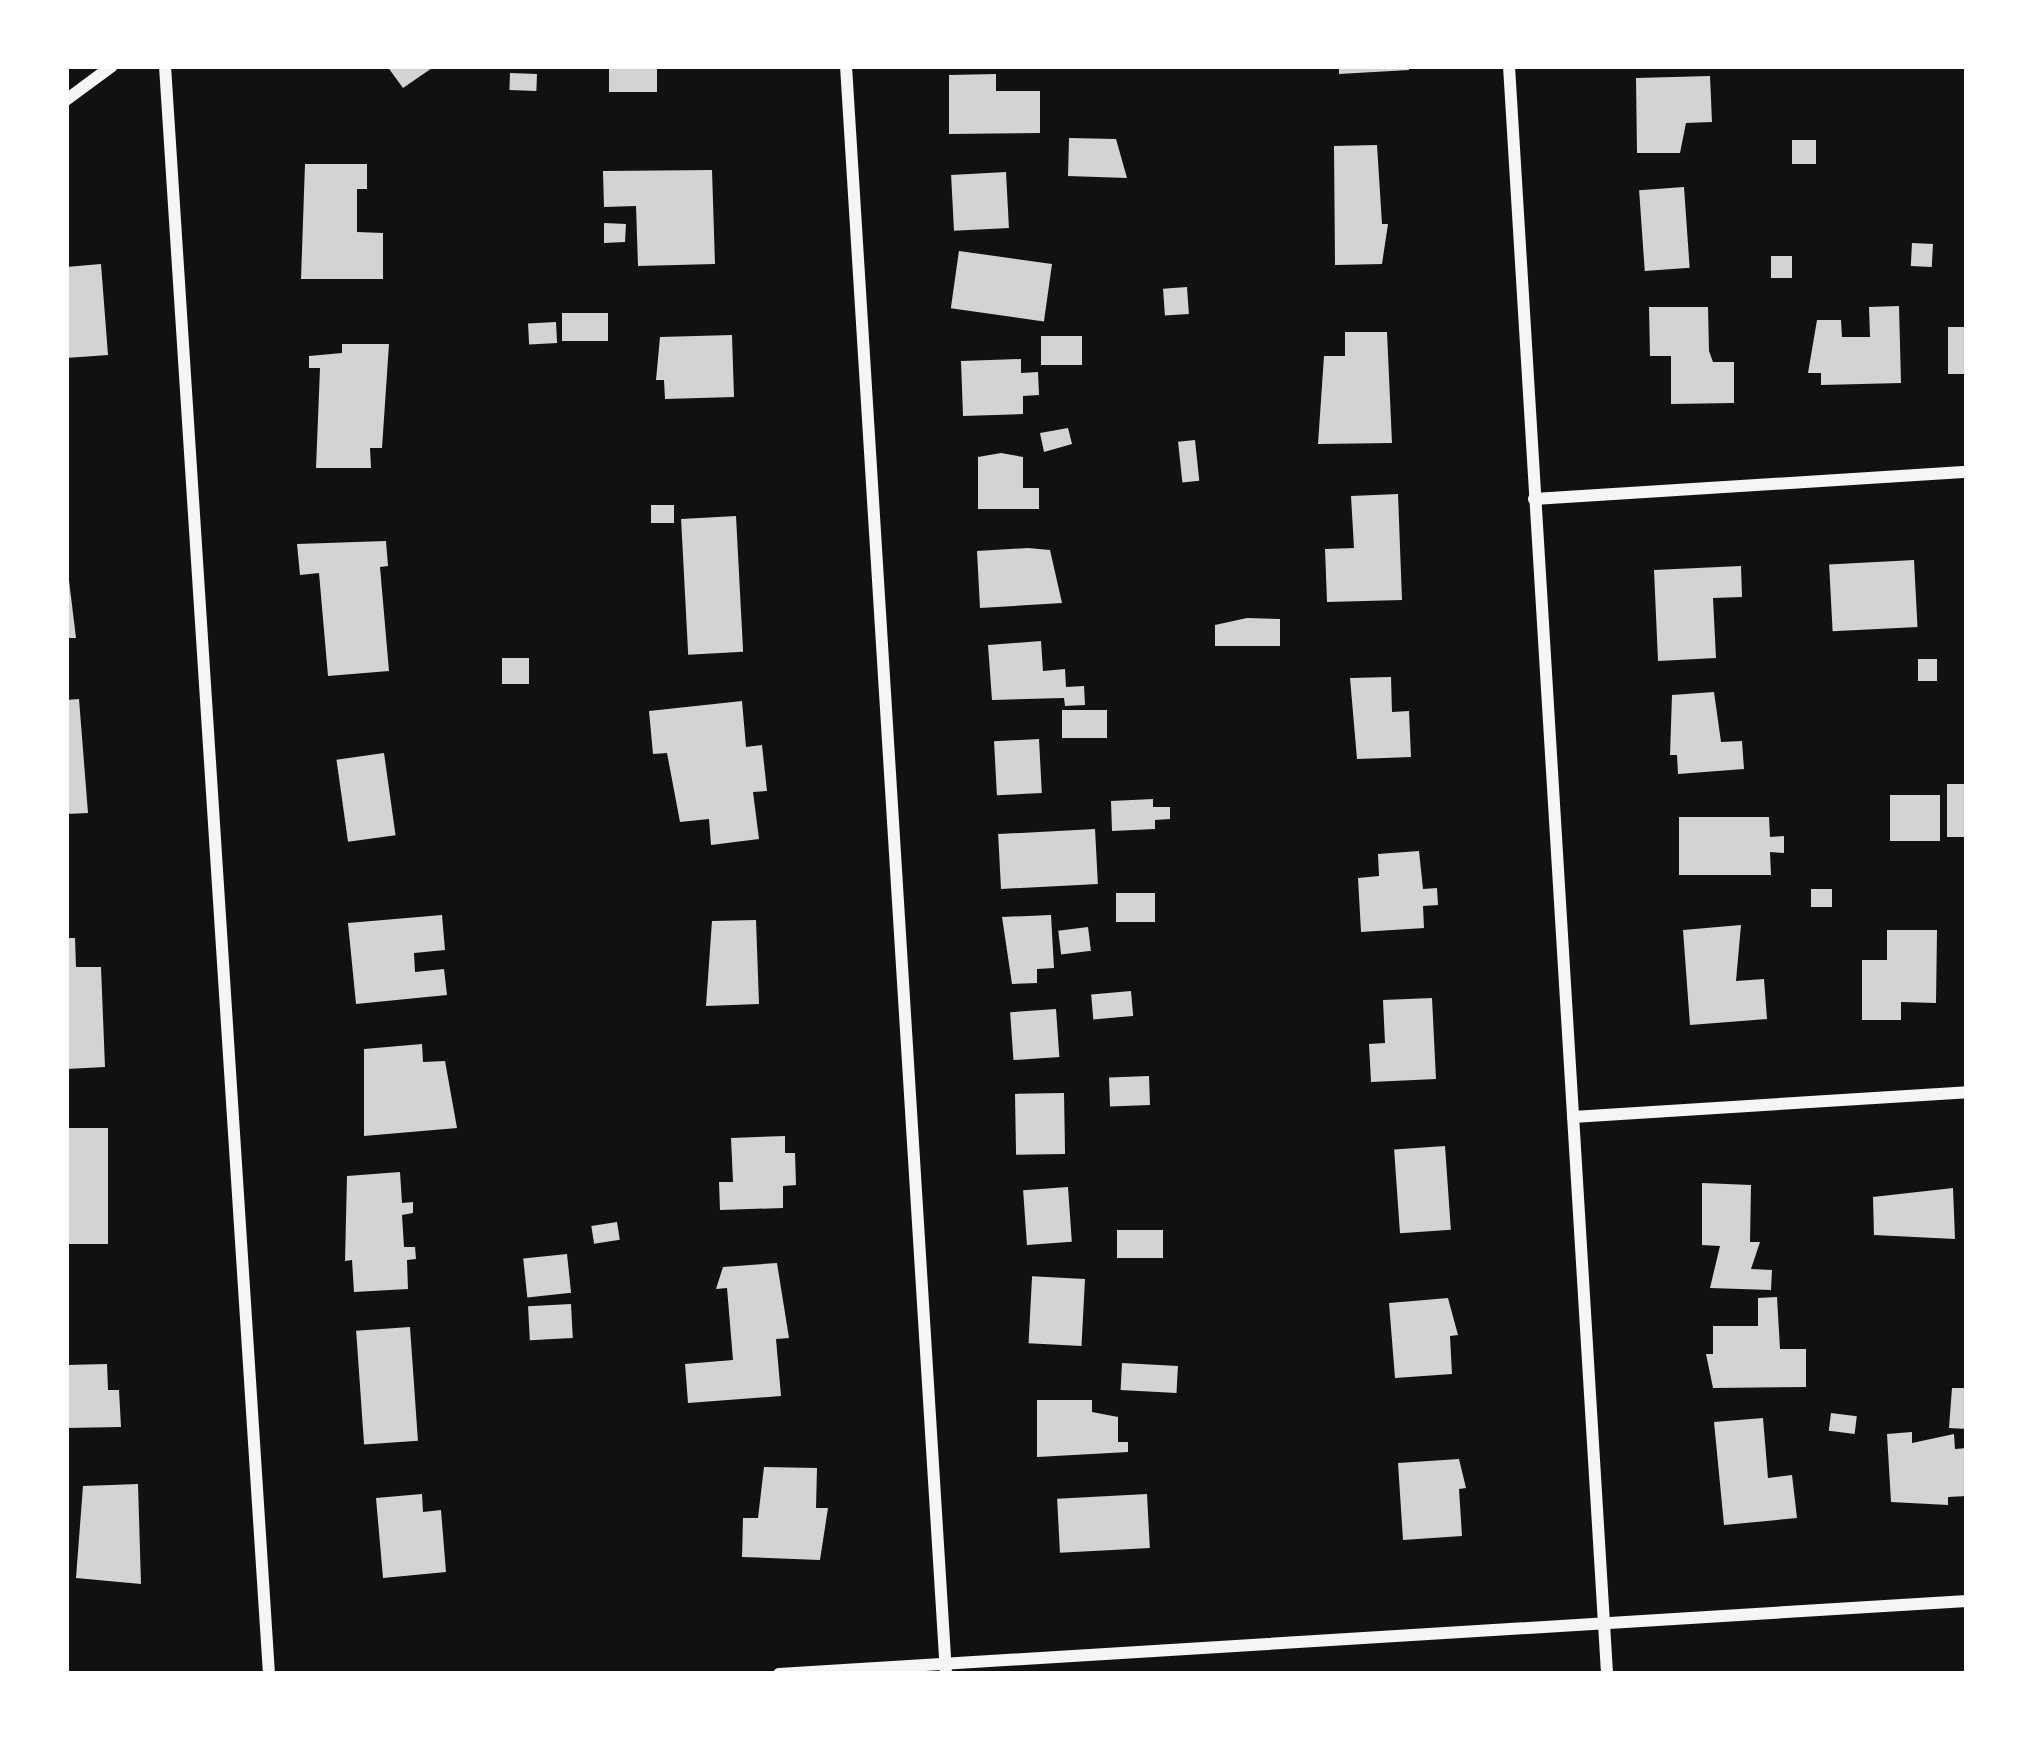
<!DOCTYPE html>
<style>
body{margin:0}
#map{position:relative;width:2033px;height:1740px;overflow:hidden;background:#111;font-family:"DejaVu Sans",sans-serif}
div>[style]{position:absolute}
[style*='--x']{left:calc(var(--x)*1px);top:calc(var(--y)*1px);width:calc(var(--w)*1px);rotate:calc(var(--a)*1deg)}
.building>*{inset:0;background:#d3d3d3;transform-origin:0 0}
.minor>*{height:12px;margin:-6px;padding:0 6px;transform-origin:6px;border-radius:6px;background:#f5f5f5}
span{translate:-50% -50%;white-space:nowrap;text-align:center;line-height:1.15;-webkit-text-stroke:9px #fff;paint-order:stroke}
.frame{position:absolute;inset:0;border:69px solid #fff;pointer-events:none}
</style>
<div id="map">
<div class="building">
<div style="clip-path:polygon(387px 66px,435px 66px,403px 88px)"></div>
<div style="left:609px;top:66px;width:48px;height:26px"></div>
<div style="clip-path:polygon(1339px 66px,1409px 66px,1409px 70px,1339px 74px)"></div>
<div style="left:510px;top:73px;width:27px;height:17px;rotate:2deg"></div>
<div style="clip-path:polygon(996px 74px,996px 91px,1040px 91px,1040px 133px,949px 134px,949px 75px)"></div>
<div style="clip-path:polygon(1710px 76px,1712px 122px,1686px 123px,1680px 153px,1637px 153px,1636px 78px)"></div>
<div style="clip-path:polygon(1069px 138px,1116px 139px,1127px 178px,1068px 176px)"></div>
<div style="left:1792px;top:140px;width:24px;height:24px"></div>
<div style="clip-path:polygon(1377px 145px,1382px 224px,1388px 224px,1382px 264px,1335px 265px,1334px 146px)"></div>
<div style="clip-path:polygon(305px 164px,367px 164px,367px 189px,357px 189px,357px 232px,383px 233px,383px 279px,301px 279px)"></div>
<div style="clip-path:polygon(712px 170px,715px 264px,638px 266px,636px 206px,604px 207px,603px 171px)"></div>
<div style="left:1006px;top:172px;width:56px;height:55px;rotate:87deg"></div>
<div style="left:1684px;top:187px;width:81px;height:45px;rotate:86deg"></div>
<div style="clip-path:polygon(604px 223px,626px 224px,625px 242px,604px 243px)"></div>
<div style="left:1912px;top:243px;width:21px;height:23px;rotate:3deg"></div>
<div style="left:1771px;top:256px;width:21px;height:22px"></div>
<div style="clip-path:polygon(101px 264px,108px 355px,66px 358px,66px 267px)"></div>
<div style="left:1052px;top:264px;width:58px;height:94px;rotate:98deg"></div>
<div style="left:1187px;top:287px;width:27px;height:24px;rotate:86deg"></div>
<div style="clip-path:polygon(1899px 306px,1901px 383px,1821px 385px,1821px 373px,1808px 373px,1817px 320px,1841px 320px,1842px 337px,1870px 337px,1869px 307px)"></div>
<div style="clip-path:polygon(1649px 307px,1708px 307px,1709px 351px,1713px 362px,1734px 362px,1734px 403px,1671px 404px,1671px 356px,1650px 356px)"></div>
<div style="left:608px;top:313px;width:28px;height:46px;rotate:90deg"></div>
<div style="left:556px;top:322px;width:21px;height:28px;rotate:87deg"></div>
<div style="left:1967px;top:327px;width:47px;height:19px;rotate:90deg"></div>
<div style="clip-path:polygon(1345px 332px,1387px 332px,1392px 443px,1318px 444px,1324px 356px,1345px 356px)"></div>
<div style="clip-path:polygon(732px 335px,734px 397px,665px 399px,664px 380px,656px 380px,660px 337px)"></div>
<div style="left:1041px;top:336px;width:41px;height:29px"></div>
<div style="clip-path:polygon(342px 344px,389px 344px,382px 448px,370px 448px,371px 468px,316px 468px,320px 368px,309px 368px,309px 356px,342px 353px)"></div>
<div style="clip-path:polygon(1021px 359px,1021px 373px,1038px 372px,1039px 395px,1023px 396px,1023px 414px,963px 416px,961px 361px)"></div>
<div style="clip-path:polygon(1068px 428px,1072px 444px,1044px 452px,1040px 433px)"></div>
<div style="left:1195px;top:440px;width:41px;height:17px;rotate:84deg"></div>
<div style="clip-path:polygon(1001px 453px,1023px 457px,1023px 488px,1039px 488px,1039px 509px,978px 509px,978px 457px)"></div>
<div style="clip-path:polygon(1398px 494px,1402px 600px,1327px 602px,1325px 549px,1354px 548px,1351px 496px)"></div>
<div style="left:651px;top:505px;width:23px;height:18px"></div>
<div style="left:736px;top:516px;width:136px;height:55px;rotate:87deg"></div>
<div style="clip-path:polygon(386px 541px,388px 566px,380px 567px,389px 671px,328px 676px,319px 573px,300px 575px,297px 544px)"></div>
<div style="clip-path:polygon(1028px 548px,1050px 550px,1062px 603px,980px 608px,977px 551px)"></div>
<div style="clip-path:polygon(66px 556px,76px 638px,66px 638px)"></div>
<div style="left:1914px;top:560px;width:67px;height:85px;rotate:87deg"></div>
<div style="clip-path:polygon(1741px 566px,1742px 597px,1713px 598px,1716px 658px,1658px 661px,1654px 570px)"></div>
<div style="clip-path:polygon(1247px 618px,1280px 619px,1280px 646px,1215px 646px,1215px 625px)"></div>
<div style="clip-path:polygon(1041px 641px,1043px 671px,1065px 669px,1066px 687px,1084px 686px,1085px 705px,1065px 706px,1064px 698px,992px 700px,988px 645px)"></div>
<div style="left:502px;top:658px;width:27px;height:26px"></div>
<div style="left:1937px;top:659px;width:22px;height:19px;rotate:90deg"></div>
<div style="clip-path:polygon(1391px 677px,1392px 712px,1409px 711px,1411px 757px,1357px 759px,1350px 678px)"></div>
<div style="clip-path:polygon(1714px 692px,1721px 742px,1742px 741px,1744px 769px,1678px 774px,1677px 755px,1670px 755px,1672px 695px)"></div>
<div style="clip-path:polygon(79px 699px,88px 813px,66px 814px,66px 700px)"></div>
<div style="clip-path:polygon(742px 701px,746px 747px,762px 745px,767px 791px,753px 792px,759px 839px,711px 845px,709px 819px,680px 822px,667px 753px,653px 754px,649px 711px)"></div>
<div style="left:1107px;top:710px;width:28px;height:45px;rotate:90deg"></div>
<div style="left:1039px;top:739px;width:54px;height:45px;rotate:87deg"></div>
<div style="left:384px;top:753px;width:83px;height:48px;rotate:82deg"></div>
<div style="left:1967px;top:784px;width:53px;height:20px;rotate:90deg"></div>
<div style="left:1890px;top:795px;width:50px;height:46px"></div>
<div style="clip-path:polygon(1153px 799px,1153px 807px,1170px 807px,1170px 819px,1155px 820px,1155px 829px,1112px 831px,1111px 801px)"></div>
<div style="clip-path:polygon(1679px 817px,1769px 817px,1770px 837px,1784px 836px,1784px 853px,1770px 852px,1771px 875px,1679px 875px)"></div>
<div style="left:1095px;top:829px;width:55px;height:97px;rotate:87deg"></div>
<div style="clip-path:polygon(1419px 851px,1423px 889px,1437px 888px,1438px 905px,1423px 906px,1424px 928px,1361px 932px,1358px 878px,1379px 876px,1378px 854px)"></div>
<div style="left:1811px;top:889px;width:21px;height:18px"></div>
<div style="left:1155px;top:893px;width:29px;height:39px;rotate:90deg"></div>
<div style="clip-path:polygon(442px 915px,445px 950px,414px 953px,415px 972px,444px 969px,447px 995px,356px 1004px,348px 923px)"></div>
<div style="clip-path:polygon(1051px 915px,1054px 968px,1037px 969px,1037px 983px,1012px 984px,1002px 917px)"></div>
<div style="clip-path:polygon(756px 920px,759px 1004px,706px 1006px,712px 921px)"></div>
<div style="clip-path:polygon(1741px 925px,1736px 981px,1764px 979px,1767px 1019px,1690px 1025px,1683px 930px)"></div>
<div style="left:1088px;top:927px;width:24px;height:30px;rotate:83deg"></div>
<div style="clip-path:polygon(1887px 930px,1937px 930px,1936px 1003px,1901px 1002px,1901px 1020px,1862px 1020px,1862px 960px,1887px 960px)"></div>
<div style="clip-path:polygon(66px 938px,75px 938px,76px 967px,101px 967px,105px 1067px,66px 1069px)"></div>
<div style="left:1131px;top:991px;width:25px;height:40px;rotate:85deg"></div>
<div style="clip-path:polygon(1432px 998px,1436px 1079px,1371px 1082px,1369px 1044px,1385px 1043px,1383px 1000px)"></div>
<div style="left:1056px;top:1009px;width:48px;height:46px;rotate:86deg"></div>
<div style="clip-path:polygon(422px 1044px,423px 1062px,445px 1061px,457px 1128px,364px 1136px,364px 1049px)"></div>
<div style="left:1149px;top:1076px;width:29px;height:40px;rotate:88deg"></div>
<div style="left:1064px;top:1093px;width:61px;height:49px;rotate:89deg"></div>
<div style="left:108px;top:1128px;width:116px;height:42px;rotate:90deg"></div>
<div style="clip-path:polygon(785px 1136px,785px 1153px,795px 1153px,796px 1185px,783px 1186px,783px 1208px,720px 1210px,719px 1182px,733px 1182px,731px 1138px)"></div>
<div style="left:1445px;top:1146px;width:84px;height:51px;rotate:86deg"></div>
<div style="clip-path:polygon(400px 1172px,402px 1203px,413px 1202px,413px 1213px,402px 1215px,404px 1247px,415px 1247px,416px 1259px,407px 1260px,408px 1289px,354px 1292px,352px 1260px,345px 1261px,347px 1176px)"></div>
<div style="clip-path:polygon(1702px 1183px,1751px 1185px,1750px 1242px,1760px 1242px,1751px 1269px,1772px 1270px,1771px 1290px,1710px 1288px,1720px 1246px,1702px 1245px)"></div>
<div style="left:1068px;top:1187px;width:55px;height:45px;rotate:86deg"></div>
<div style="clip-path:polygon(1953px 1188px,1955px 1239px,1874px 1235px,1873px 1197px)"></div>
<div style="left:617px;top:1222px;width:18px;height:26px;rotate:81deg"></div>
<div style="left:1117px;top:1230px;width:46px;height:28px"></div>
<div style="left:567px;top:1254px;width:39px;height:44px;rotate:84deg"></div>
<div style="clip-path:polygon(777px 1263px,789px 1338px,776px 1339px,781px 1396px,688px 1403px,685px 1364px,733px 1360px,727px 1288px,716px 1289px,723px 1267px)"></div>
<div style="left:1085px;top:1279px;width:67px;height:53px;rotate:93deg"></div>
<div style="clip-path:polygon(1777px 1297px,1780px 1349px,1806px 1349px,1806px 1387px,1713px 1388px,1706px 1354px,1713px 1354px,1713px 1326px,1758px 1326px,1758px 1298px)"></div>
<div style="clip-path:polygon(1448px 1298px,1458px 1335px,1450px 1336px,1452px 1374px,1395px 1378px,1389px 1303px)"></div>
<div style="left:571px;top:1304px;width:34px;height:43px;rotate:87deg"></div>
<div style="left:410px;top:1327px;width:114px;height:54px;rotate:86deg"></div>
<div style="left:1122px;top:1363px;width:56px;height:27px;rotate:3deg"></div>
<div style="clip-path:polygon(107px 1364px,108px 1390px,119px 1390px,121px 1427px,66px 1428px,66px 1365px)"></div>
<div style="clip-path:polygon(1952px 1388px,1967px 1388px,1967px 1429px,1949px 1428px)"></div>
<div style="clip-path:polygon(1037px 1400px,1092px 1400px,1092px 1412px,1118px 1417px,1118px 1442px,1128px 1442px,1128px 1452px,1037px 1457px)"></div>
<div style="left:1831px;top:1413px;width:26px;height:18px;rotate:7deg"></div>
<div style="clip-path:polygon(1763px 1418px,1768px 1478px,1792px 1475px,1797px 1518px,1724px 1525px,1714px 1422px)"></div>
<div style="clip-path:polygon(1912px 1432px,1912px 1443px,1954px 1434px,1955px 1449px,1967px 1448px,1967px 1496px,1948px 1497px,1948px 1505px,1891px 1502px,1887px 1434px)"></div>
<div style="clip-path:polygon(1459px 1459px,1466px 1488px,1459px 1489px,1462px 1536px,1403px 1540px,1398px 1463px)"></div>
<div style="clip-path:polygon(764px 1467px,817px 1468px,816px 1508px,828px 1508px,820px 1560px,742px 1557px,743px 1518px,758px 1518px)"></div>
<div style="clip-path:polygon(138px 1484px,141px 1584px,76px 1578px,83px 1486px)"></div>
<div style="clip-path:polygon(422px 1494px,423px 1512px,441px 1510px,446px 1572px,383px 1578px,376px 1498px)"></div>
<div style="left:1147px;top:1494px;width:54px;height:90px;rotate:87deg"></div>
</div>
<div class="minor">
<div style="--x:165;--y:66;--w:1611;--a:86.3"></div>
<div style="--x:846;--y:66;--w:1611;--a:86.44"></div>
<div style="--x:1509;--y:66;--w:1611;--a:86.51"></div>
<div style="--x:66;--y:100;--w:57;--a:-36.5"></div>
<div style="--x:1534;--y:499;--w:434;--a:-3.6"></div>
<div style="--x:1573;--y:1117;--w:395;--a:-3.6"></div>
<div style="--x:779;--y:1674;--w:1190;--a:-3.52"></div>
</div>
<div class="frame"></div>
</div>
